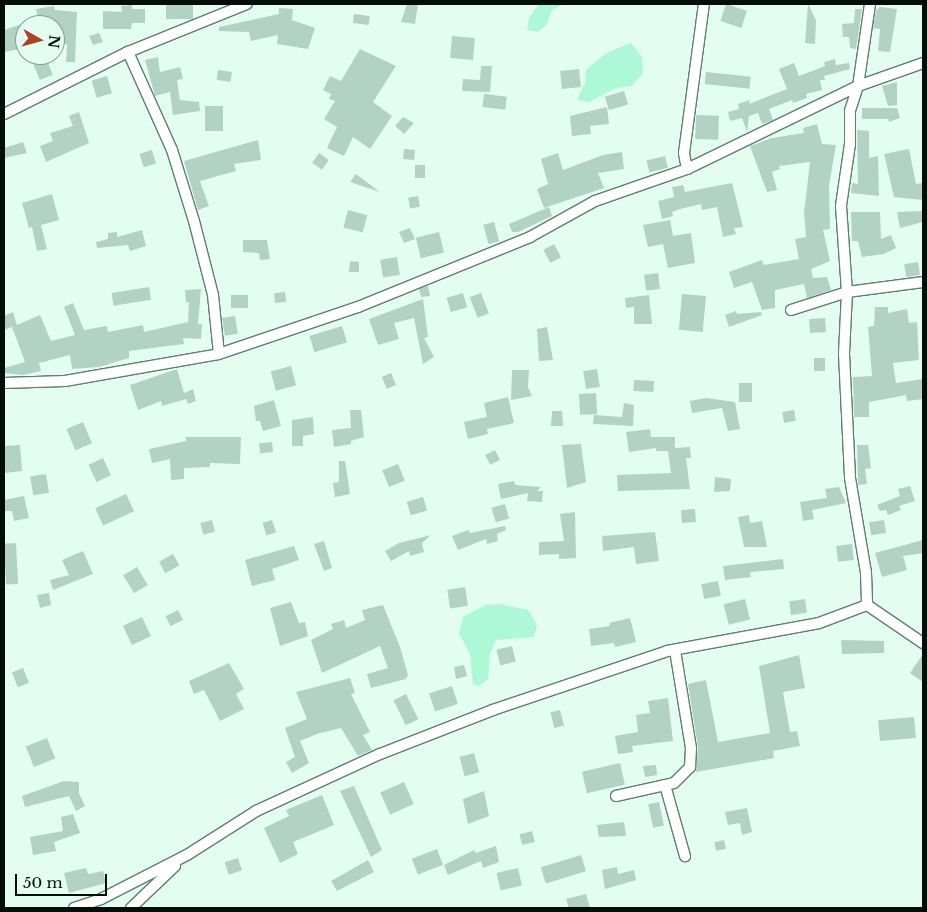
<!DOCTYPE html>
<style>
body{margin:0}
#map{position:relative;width:927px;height:912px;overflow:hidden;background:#e3fef1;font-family:"Libre Baskerville",serif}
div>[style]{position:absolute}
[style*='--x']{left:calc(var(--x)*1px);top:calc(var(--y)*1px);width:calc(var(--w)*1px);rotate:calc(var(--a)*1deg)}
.green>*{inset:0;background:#adf8d7}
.building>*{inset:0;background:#b2d2c3;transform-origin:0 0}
.roads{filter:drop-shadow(1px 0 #5f7d70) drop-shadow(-1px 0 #5f7d70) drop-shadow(0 1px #5f7d70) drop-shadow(0 -1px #5f7d70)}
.minor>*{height:10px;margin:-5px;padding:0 5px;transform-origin:5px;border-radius:5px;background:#fff}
span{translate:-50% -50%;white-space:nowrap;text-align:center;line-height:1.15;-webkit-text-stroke:5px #e3fef1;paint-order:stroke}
.frame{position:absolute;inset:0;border:5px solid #040e09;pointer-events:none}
.north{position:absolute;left:15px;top:15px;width:50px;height:50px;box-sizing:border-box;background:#e3fef1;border:1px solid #8a9e94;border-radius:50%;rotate:97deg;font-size:14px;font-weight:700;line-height:20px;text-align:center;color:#040e09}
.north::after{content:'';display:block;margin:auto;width:18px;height:22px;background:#ac4423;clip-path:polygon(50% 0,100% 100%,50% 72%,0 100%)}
.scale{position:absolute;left:15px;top:874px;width:92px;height:22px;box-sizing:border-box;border:2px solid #040e09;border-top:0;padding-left:6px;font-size:15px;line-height:18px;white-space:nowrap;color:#040e09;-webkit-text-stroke:4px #e3fef1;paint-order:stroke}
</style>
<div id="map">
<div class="green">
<div style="clip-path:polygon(539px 4px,564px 4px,552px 10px,547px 24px,538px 32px,527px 30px,529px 18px)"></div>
<div style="clip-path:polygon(631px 43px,642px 57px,643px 73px,632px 86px,616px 88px,589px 102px,577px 100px,585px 83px,586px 70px,606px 53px)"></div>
<div style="clip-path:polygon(499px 604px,528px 610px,537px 624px,534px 637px,496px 640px,490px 654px,488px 679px,479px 686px,473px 684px,470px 654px,459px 633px,463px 617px,485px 605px)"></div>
</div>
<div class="building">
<div style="left:166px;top:4px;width:27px;height:15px"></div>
<div style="clip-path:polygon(407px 4px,418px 4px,415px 24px,401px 22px)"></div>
<div style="left:726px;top:4px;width:22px;height:18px;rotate:18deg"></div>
<div style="clip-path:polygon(808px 4px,816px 20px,815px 44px,805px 43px)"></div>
<div style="clip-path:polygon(132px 5px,132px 9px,145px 9px,145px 23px,132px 23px,131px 29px,103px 29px,103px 11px,122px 12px,121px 6px)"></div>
<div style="clip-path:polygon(54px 6px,55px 10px,77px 12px,75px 62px,66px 62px,67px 44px,55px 46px,55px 25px,39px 25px,36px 9px)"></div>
<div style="clip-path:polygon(880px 7px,897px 9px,890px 52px,878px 51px,880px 29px,873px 28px,876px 10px)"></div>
<div style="clip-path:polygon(279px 8px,293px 9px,292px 20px,315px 28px,308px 49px,277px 44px,278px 35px,251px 41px,249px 32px,219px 31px,219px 27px,279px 14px)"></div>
<div style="clip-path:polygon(855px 9px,862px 9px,856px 49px,850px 48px,849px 37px,843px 37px,842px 24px,854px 23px)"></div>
<div style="left:354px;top:14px;width:16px;height:9px;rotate:7deg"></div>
<div style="clip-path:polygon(25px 23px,25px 48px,4px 52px,4px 30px)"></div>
<div style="clip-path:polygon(99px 33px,103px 42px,93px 45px,89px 36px)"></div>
<div style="left:452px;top:36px;width:23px;height:22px;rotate:5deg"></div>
<div style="clip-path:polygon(360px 49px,396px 66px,373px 102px,392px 116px,370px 149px,353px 137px,344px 156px,327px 148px,337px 127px,324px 119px,335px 101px,329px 99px,331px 94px,323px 90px,330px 76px,341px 81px)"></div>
<div style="clip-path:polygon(158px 57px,160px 72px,180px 67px,183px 79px,177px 80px,180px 100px,199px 102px,200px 111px,173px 115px,170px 92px,155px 96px,145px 60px)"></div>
<div style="left:46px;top:58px;width:18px;height:14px;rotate:68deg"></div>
<div style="clip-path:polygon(835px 59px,836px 65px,849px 63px,850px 69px,824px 76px,825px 80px,820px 80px,822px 90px,806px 94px,807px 98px,793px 103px,792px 100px,769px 109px,773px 120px,762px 124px,758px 113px,749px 116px,747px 132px,742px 118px,730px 121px,728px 112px,739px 109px,738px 104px,750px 100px,749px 104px,787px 89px,779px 69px,794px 63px,799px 76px,825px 66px,824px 62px)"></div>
<div style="clip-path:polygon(481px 66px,492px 66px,490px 92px,462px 91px,463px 79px,480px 80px)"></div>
<div style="left:579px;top:69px;width:18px;height:19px;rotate:84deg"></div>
<div style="left:218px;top:70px;width:14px;height:10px;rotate:8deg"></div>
<div style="left:706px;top:72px;width:45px;height:12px;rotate:6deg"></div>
<div style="left:107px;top:76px;width:18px;height:16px;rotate:74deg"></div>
<div style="clip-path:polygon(897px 82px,897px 105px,888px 106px,882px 86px)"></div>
<div style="left:624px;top:91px;width:14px;height:20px;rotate:73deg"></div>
<div style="left:484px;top:94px;width:23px;height:13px;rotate:7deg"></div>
<div style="left:205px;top:106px;width:18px;height:25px"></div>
<div style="clip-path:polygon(607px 107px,609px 124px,590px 126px,591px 134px,572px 136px,570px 116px)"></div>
<div style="clip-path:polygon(862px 108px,897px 108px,900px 118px,889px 122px,888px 119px,862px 119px)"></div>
<div style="clip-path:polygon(79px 112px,89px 143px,46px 162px,40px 146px,53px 141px,50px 133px,73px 126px,69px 116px)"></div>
<div style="left:696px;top:115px;width:23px;height:24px;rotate:2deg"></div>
<div style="clip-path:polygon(403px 117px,414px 123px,404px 134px,395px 126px)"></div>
<div style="clip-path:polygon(817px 124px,822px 144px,836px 145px,829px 185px,830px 229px,823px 230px,830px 261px,811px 269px,813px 278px,827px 277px,831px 290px,807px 298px,804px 284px,775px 290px,775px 308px,762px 310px,752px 282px,734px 288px,729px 272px,762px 260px,764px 265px,799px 259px,795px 239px,806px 237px,804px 213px,810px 162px,779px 166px,780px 169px,772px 172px,777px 190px,767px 192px,750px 146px,772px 138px,804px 133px,803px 128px)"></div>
<div style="clip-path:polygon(857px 130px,869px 131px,869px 158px,878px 156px,879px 196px,851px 193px,852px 183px,858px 184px)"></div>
<div style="clip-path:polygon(258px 140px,261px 160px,234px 164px,236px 171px,200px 181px,209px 206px,198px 210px,184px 161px)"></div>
<div style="clip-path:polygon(23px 142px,27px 153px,4px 158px,4px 148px)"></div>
<div style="left:404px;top:149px;width:11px;height:10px;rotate:5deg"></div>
<div style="clip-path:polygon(909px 149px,916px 184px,923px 183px,923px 200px,894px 197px,884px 154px)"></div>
<div style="left:152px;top:150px;width:14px;height:13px;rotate:73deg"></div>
<div style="clip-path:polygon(622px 152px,624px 169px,598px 173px,604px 188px,544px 208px,537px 189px,548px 184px,541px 159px,558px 153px,563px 170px,603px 155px)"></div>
<div style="left:319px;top:153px;width:12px;height:12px;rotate:35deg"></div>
<div style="left:665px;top:156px;width:12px;height:19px;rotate:76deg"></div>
<div style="left:415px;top:165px;width:10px;height:13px"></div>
<div style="clip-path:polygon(356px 174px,380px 192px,350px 182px)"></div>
<div style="clip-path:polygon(732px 183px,743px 227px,734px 228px,736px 234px,723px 237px,717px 207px,702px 210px,701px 204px,680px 209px,672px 212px,673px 216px,662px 219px,658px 201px,674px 197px,672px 187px,683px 185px,685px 192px)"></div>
<div style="clip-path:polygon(52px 194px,59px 220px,41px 225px,47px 249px,37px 251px,32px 227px,29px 228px,22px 203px)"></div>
<div style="left:418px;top:196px;width:11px;height:10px;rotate:80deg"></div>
<div style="clip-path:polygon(549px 207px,552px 216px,518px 232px,512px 232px,509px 224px)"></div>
<div style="left:348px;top:210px;width:20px;height:18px;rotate:15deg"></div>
<div style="clip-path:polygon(923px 211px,923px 222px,900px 228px,897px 212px)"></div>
<div style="clip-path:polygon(851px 212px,880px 212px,881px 239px,891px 235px,896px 248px,884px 254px,862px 257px,858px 241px,852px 241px)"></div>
<div style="clip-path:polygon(670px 220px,673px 236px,691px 233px,695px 263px,668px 268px,663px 244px,648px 247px,643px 225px)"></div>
<div style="left:494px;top:222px;width:20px;height:11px;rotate:75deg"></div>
<div style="clip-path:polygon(410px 228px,415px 239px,404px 243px,399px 232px)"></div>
<div style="clip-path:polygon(142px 230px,146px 246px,130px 251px,128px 245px,97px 248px,96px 242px,108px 239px,108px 233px,117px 232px,117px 237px)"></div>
<div style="left:439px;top:232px;width:21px;height:24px;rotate:76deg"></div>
<div style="clip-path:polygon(243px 240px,267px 240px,270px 259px,260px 260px,259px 253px,243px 252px)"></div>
<div style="left:554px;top:244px;width:15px;height:12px;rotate:62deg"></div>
<div style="left:397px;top:257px;width:18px;height:17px;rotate:81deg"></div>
<div style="clip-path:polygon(350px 261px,359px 262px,359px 272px,349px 272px)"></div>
<div style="left:918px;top:262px;width:13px;height:14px;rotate:81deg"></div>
<div style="left:658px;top:273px;width:16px;height:14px;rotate:83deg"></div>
<div style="clip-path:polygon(428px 286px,430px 296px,421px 297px,419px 289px)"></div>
<div style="left:149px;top:287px;width:13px;height:38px;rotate:81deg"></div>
<div style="clip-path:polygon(201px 289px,198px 324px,202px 324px,201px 339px,183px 338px,184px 344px,129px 351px,129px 358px,99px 367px,72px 369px,70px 355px,39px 363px,41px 371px,23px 375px,4px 373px,4px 368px,25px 362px,12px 327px,14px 326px,4px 330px,4px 316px,13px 312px,17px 325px,40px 315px,51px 341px,75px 335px,64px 307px,73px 303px,84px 330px,107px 326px,108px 332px,143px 325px,144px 332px,188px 322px,189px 302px,186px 303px,185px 290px)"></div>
<div style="left:285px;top:292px;width:10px;height:11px;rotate:84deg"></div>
<div style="left:463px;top:293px;width:15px;height:17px;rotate:74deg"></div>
<div style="left:481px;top:293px;width:22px;height:12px;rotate:69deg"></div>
<div style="left:682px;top:294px;width:24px;height:36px;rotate:5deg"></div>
<div style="left:231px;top:295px;width:17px;height:13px"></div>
<div style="clip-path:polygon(649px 295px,652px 324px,634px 324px,634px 307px,626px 308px,625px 298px)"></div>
<div style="clip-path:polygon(423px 299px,428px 337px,424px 338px,434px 357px,423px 364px,414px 318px,394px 323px,399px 339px,378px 345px,369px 319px)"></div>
<div style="clip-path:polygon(875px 307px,888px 307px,888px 313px,907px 309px,909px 323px,917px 322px,919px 360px,893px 363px,896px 383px,923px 379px,923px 399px,907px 401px,906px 395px,869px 402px,869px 417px,854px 417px,853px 377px,872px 376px,868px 327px,874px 326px)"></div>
<div style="clip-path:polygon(736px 311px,737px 314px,761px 312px,762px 315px,729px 327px,725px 315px)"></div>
<div style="left:235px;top:316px;width:18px;height:13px;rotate:81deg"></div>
<div style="left:825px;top:318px;width:14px;height:16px;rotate:86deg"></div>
<div style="left:342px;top:326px;width:17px;height:34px;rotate:73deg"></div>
<div style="clip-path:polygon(547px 327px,553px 360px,539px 361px,537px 329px)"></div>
<div style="left:825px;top:358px;width:13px;height:11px;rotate:90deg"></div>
<div style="left:291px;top:366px;width:20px;height:21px;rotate:75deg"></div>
<div style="clip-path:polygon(177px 369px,184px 393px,193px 389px,196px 401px,188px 404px,186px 399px,162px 406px,161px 401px,138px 410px,130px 385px)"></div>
<div style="left:597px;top:369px;width:18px;height:14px;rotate:81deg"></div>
<div style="clip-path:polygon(512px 370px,529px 370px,528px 387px,532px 396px,511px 400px)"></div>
<div style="left:391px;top:373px;width:13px;height:10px;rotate:67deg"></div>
<div style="left:634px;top:380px;width:20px;height:11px;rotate:3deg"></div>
<div style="left:739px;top:383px;width:13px;height:19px"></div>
<div style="left:596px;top:393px;width:21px;height:17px;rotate:87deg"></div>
<div style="clip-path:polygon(508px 397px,514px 423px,487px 429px,488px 434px,468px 439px,464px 422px,487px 417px,484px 403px)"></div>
<div style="clip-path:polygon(706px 398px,735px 402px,740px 429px,728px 431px,722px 408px,692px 413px,690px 401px)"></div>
<div style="clip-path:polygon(274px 400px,281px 426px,263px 431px,260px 421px,256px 421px,254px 406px)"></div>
<div style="clip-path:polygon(624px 403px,634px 405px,633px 426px,593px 424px,594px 415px,622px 417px)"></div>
<div style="clip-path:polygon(350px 410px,361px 410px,364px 437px,351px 441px,351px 444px,334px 447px,332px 430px,351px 428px)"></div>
<div style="left:794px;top:410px;width:11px;height:12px;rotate:80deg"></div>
<div style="clip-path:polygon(552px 411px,562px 411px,563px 426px,551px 426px)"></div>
<div style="clip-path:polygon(313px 417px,314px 434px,303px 436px,303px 446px,292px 446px,292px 420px)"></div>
<div style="left:83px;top:422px;width:23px;height:18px;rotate:67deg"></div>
<div style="clip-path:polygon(650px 429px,651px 437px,675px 437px,675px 448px,690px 447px,691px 458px,686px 458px,690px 489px,618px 491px,617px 475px,671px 473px,668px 451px,656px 451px,656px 448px,629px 452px,626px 432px)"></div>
<div style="clip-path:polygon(186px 437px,241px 437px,240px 464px,210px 463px,210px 467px,184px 468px,184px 479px,171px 480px,170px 459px,152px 463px,149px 449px,186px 441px)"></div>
<div style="left:272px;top:442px;width:10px;height:13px;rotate:84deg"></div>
<div style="clip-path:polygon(581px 444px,586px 482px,567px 488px,562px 445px)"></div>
<div style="clip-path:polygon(20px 445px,22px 471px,4px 473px,4px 446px)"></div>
<div style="clip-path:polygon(857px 445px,868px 445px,871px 468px,865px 469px,867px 484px,858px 485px)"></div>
<div style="left:495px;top:450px;width:11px;height:11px;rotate:63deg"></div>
<div style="left:103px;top:458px;width:19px;height:16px;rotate:65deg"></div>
<div style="clip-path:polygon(339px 461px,345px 461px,350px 494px,335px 497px,333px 483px,339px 482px)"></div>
<div style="left:398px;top:464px;width:18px;height:17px;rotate:68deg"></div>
<div style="left:46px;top:474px;width:19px;height:16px;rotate:81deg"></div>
<div style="clip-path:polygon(715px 477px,731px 479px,730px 491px,714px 492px)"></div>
<div style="clip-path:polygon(514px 481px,515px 485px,541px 487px,537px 491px,543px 491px,542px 502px,527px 501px,528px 493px,501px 499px,498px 484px)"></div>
<div style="clip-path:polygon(910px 486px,915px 501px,899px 506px,901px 510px,888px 515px,886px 510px,880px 511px,877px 505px,900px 496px,898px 489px)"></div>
<div style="clip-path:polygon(839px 487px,846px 503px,812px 510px,814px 519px,803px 521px,800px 502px,827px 498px,825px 489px)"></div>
<div style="left:126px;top:494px;width:19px;height:34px;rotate:65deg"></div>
<div style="clip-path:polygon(24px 496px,29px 518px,14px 521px,12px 511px,4px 511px,4px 500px)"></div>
<div style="left:423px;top:497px;width:14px;height:17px;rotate:73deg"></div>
<div style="left:505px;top:504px;width:15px;height:14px;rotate:74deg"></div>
<div style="left:695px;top:509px;width:13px;height:14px;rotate:86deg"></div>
<div style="clip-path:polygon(575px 512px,576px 558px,559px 559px,559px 554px,539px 555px,539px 542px,564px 541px,560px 514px)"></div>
<div style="clip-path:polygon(749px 515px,750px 523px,762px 521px,767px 547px,744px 547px,738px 517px)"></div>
<div style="left:212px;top:520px;width:12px;height:12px;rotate:76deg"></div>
<div style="left:272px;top:520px;width:13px;height:10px;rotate:72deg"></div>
<div style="left:884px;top:520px;width:13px;height:15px;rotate:81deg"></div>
<div style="clip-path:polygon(505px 526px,506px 530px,497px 534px,498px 541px,487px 544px,486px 539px,458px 550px,452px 536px,468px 530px,470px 533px)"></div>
<div style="clip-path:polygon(655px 532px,659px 561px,636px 564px,634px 547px,603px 551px,602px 536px)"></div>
<div style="clip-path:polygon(431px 535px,422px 543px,424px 552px,410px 556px,409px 551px,391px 561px,385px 551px,399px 543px)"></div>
<div style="clip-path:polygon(923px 540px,923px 553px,903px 556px,907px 570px,882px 577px,875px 553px)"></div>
<div style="clip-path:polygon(324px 541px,332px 568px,324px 571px,314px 544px)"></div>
<div style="left:16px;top:543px;width:41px;height:12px;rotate:87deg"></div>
<div style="left:852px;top:544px;width:16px;height:16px;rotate:83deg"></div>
<div style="clip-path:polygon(294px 546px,299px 560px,272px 569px,275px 580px,252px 586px,245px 560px)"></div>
<div style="clip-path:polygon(83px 551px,93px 574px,53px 590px,50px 580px,69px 575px,62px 560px)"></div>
<div style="left:173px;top:554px;width:13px;height:16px;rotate:61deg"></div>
<div style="clip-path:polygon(783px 559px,784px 569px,750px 572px,751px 577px,725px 580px,723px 566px)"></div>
<div style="left:137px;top:567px;width:21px;height:16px;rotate:59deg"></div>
<div style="left:718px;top:581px;width:15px;height:17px;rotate:79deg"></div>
<div style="left:465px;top:587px;width:19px;height:18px;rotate:81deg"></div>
<div style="clip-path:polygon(49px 593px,51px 605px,40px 608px,37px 595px)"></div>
<div style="left:745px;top:599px;width:21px;height:22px;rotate:76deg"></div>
<div style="left:805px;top:599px;width:14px;height:16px;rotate:82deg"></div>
<div style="clip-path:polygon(291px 602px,299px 623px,305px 622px,308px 636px,280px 646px,270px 608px)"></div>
<div style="clip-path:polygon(383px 605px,400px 647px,408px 675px,406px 679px,371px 688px,367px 674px,388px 668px,380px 646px,322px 673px,311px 640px,333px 629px,331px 624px,344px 620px,346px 628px,365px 620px,362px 610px)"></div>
<div style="left:178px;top:610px;width:11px;height:14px;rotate:63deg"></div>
<div style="left:142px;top:617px;width:21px;height:21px;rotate:65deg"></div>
<div style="clip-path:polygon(630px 618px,636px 642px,615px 647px,614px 643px,591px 646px,589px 629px,610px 626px,609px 623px)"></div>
<div style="clip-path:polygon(841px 640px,884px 641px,884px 653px,842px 654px)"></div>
<div style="left:512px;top:646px;width:16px;height:16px;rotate:76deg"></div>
<div style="clip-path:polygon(923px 654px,923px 682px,910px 673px)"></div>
<div style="clip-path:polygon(799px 655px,805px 688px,783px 692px,790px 732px,797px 731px,800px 746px,773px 751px,774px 758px,696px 772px,698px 747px,688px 684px,706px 680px,718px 742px,770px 733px,759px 666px)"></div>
<div style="clip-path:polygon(229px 663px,244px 689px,236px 694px,244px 709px,220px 721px,204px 690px,194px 694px,189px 681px)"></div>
<div style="clip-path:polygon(464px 665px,467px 676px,456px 679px,454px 667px)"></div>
<div style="left:23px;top:668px;width:16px;height:12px;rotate:68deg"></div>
<div style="clip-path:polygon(350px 678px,355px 693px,351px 694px,370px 732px,363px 735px,372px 750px,358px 756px,341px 728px,317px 734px,300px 741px,309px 763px,292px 773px,286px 762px,295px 757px,285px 728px,307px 719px,296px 692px)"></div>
<div style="left:452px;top:686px;width:19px;height:24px;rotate:72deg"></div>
<div style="left:406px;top:694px;width:28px;height:14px;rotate:64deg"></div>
<div style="clip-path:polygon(668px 698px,673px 741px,632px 746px,633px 752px,618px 754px,615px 736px,638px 732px,636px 715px,650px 713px,648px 701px)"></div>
<div style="left:560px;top:710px;width:16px;height:10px;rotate:75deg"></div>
<div style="left:914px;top:717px;width:21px;height:36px;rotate:85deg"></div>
<div style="left:47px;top:738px;width:22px;height:23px;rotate:68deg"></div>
<div style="left:474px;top:753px;width:20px;height:15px;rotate:75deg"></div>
<div style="left:620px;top:763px;width:22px;height:39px;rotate:77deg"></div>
<div style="clip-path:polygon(656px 765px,657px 775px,645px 777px,643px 766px)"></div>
<div style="clip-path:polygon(64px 781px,79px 782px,79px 793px,85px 806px,76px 811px,69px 796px,25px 807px,22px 796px)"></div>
<div style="left:404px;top:782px;width:24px;height:26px;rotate:66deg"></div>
<div style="clip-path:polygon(354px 786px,382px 850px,371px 857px,340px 791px)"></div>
<div style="clip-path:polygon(484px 791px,489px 816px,468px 824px,463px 799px)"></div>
<div style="clip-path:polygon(322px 795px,334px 825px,293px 842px,298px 854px,280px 863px,264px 828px,289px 816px,286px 810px)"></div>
<div style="left:659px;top:802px;width:24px;height:11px;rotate:78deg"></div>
<div style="clip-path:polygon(747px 808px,752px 832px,742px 835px,740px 823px,728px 825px,725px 812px)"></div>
<div style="clip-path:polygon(73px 814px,80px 833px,54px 842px,56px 851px,33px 855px,30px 837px,63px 831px,61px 817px)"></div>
<div style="clip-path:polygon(624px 822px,626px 836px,599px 837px,597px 825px)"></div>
<div style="left:532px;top:831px;width:11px;height:13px;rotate:75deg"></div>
<div style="left:724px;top:840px;width:9px;height:10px;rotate:77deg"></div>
<div style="clip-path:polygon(496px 846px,499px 862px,483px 868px,481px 861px,448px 875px,444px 865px,474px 850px,476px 853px)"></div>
<div style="left:437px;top:849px;width:17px;height:27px;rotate:69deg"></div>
<div style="left:581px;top:855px;width:17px;height:42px;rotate:73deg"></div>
<div style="left:238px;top:858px;width:13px;height:14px;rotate:72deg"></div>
<div style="clip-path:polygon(368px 860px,374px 872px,337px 891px,331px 881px)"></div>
<div style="clip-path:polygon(617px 867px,618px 874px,634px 870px,636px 880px,605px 889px,602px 870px)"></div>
<div style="clip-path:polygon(86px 868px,88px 874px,103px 871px,106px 883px,69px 893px,64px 873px)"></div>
<div style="left:518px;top:868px;width:18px;height:22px;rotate:77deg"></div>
<div style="clip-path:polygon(586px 894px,590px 908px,569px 908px,566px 899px)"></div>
</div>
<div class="roads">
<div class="minor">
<div style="--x:870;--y:4;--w:83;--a:98.3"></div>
<div style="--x:858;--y:86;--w:26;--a:108"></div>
<div style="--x:850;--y:111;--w:33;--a:90"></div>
<div style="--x:850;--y:144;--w:63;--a:98.3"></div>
<div style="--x:841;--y:206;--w:86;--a:86"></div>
<div style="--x:847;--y:292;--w:62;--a:92.8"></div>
<div style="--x:844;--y:354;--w:124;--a:87.2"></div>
<div style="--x:850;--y:478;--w:96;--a:80.4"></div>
<div style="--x:866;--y:573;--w:32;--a:88"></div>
<div style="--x:867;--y:605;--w:68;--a:34.2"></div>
<div style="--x:128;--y:52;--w:107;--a:65.8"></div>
<div style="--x:172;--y:150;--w:74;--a:72.8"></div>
<div style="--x:194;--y:221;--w:76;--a:75.6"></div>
<div style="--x:213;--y:295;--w:59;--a:84.2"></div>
<div style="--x:4;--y:114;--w:139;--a:-26.6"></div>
<div style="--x:128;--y:52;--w:128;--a:-22"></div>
<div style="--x:687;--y:169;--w:16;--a:-101"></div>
<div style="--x:684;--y:153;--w:150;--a:-82.4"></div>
<div style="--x:791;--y:310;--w:59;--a:-17.8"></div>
<div style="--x:847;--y:292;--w:77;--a:-7.5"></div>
<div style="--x:4;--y:383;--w:61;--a:-1.9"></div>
<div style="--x:65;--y:381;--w:156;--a:-9.9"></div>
<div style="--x:219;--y:354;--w:147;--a:-18.7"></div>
<div style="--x:358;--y:307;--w:186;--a:-22.1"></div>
<div style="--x:530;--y:237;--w:74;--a:-29"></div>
<div style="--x:595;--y:201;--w:97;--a:-19.2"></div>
<div style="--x:687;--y:169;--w:190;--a:-25.9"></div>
<div style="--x:858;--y:86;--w:69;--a:-19.5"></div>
<div style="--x:665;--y:785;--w:74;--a:74.3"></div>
<div style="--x:616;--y:796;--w:59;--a:-12.6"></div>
<div style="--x:674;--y:783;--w:23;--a:-45"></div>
<div style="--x:690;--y:767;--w:19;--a:-87"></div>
<div style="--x:691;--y:748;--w:99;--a:-99.3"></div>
<div style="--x:74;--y:908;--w:28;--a:-18"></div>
<div style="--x:101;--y:899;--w:97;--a:-27.1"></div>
<div style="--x:187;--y:855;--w:82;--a:-32.5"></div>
<div style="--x:256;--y:811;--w:136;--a:-24.7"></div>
<div style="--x:380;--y:754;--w:121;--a:-21.3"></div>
<div style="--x:493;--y:710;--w:184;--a:-18.7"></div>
<div style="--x:667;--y:651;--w:155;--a:-10.4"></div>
<div style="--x:819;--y:623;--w:51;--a:-20.6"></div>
<div style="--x:131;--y:908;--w:61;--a:-43.7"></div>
</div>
</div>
<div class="frame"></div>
<div class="north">N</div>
<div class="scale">50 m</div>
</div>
